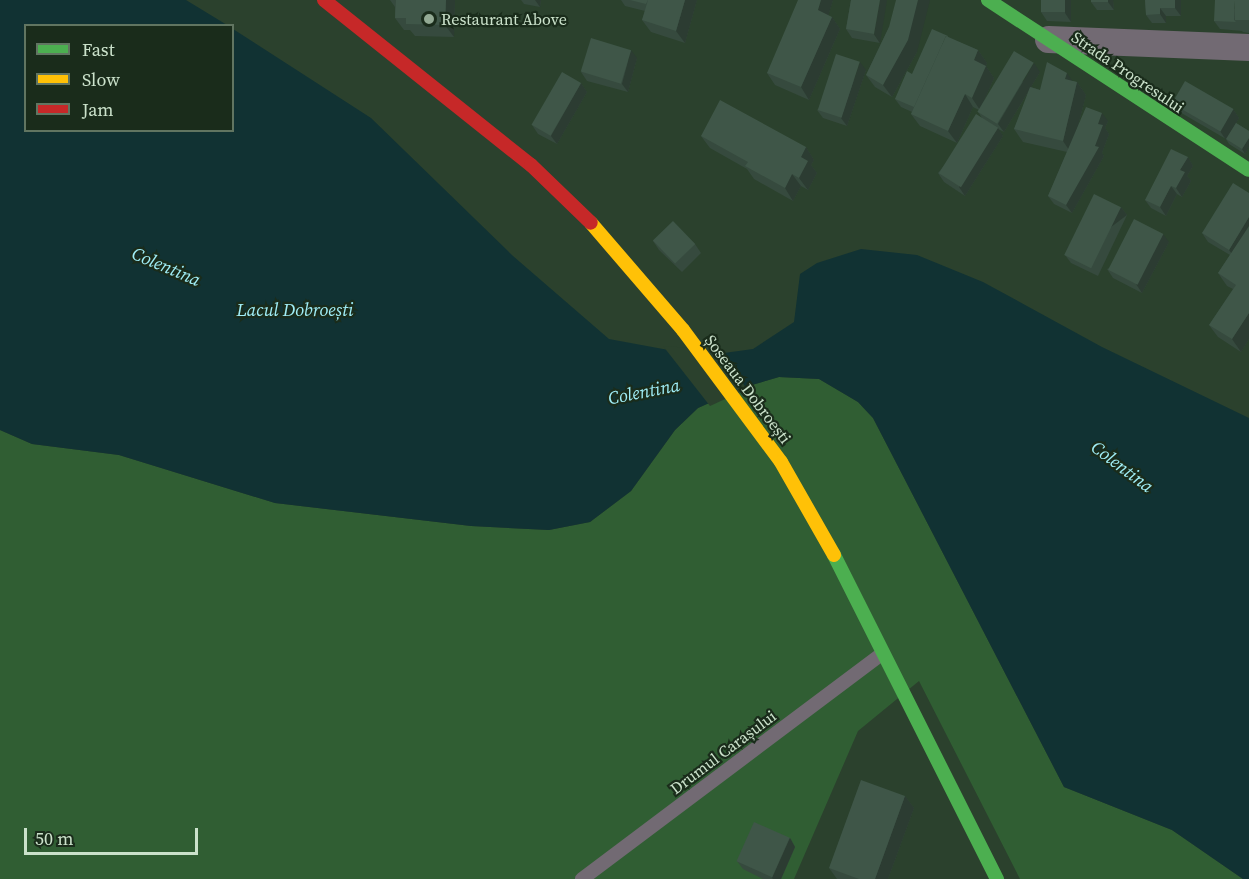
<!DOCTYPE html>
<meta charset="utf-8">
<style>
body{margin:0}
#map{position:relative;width:1249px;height:879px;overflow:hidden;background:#2b412d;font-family:"Source Serif 4",serif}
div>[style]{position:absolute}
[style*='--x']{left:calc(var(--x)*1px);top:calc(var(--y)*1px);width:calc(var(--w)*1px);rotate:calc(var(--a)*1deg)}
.green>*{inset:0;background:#305e33}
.water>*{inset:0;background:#113233}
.pier>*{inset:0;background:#2b412d}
.lane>*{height:14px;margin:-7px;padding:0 7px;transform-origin:7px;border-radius:7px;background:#726a73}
.street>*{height:27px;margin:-13.5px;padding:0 13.5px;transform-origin:13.5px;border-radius:13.5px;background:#726a73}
.fast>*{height:14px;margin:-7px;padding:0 7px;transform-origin:7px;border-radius:7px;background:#4caf50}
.slow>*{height:14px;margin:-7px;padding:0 7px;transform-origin:7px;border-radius:7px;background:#ffc107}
.jam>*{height:14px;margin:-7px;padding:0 7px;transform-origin:7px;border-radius:7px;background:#c62828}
.wall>*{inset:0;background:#364a3e}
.shaded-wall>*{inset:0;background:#2c3c32;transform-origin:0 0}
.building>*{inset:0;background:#3f5648;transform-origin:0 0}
.dots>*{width:16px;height:16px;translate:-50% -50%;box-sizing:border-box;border:3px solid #1a2c1b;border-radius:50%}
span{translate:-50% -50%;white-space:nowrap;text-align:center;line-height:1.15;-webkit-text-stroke:4.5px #1a2c1b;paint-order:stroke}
.poi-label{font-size:16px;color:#cbe2cb}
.left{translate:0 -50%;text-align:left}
.street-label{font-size:16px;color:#cbe2cb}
.water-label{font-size:18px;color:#a0eef7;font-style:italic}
.legend{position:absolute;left:24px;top:24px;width:210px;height:108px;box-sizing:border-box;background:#1a2c1b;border:2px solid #617561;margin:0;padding:8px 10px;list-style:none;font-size:18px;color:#cbe2cb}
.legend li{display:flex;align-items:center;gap:12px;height:30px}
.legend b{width:30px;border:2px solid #617561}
.scale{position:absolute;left:24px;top:828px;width:174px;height:27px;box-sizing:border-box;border:3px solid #cbe2cb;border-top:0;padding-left:8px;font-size:18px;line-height:21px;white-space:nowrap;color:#cbe2cb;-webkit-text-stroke:4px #1a2c1b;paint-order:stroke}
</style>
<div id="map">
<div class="green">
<div style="clip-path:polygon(779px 377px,819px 379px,858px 402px,873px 418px,1064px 787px,1172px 830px,1243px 879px,1020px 879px,919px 681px,858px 731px,794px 879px,0 879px,0 430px,32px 444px,119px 455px,275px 503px,471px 526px,549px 530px,590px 522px,631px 491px,675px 430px,698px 408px,745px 387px)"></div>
</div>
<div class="water">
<div style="clip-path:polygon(0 0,186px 0,227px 25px,26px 26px,26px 130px,232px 130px,233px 29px,371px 118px,513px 256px,609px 339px,674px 351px,724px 353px,753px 349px,794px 322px,800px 274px,817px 263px,861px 249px,917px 255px,983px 282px,1102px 347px,1249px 418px,1249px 879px,1243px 879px,1172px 830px,1064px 787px,873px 418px,858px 402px,819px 379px,779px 377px,745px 387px,698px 408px,675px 430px,631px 491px,590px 522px,549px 530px,471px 526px,275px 503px,119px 455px,32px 444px,0 430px)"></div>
</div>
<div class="pier">
<div style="clip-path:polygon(663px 346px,719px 350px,747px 389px,710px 406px)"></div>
</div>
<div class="lane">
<div style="--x:582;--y:879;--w:376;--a:-36.9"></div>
</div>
<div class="street">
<div style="--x:1048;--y:39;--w:201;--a:2.3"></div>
</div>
<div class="fast">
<div style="--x:988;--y:0;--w:311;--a:33.1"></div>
<div style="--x:834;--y:555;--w:363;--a:63.3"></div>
</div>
<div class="slow">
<div style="--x:591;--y:223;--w:141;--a:49.3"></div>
<div style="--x:683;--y:330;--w:164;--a:53.4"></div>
<div style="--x:781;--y:462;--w:107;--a:60.3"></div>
</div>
<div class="jam">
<div style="--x:324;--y:0;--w:265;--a:38.6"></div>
<div style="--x:531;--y:165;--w:83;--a:44"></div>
</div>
<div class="wall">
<div style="clip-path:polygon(390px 0,455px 0,454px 37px,415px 36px,410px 30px,404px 30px,395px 18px,395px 7px)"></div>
<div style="clip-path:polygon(521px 0,541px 0,540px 7px,524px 4px)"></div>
<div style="clip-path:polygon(621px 0,697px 0,685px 43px,651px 32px,642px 20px,645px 11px,625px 6px)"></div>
<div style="clip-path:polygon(833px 0,828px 16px,832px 17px,840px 29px,809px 100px,775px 85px,767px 73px)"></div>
<div style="clip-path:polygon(851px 0,880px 43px,852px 38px,846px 29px)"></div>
<div style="clip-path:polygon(1041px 0,1071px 0,1071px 22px,1047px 21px,1041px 12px)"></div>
<div style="clip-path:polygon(1113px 0,1114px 10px,1097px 10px,1091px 2px)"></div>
<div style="clip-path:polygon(1145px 0,1181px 0,1181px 16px,1166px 16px,1166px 23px,1152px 23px,1146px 15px)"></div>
<div style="clip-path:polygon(1249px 0,1249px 33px,1243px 32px,1242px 31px,1220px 29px,1214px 21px)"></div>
<div style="clip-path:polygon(889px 27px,917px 52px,892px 97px,875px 87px,866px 75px)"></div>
<div style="clip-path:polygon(949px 38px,978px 50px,987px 63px,986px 66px,994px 78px,983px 103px,1040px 72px,1031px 87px,1040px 90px,1072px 81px,1077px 82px,1086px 95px,1078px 126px,1108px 121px,1105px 128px,1109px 134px,1102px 153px,1104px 156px,1072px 213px,1054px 204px,1048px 196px,1067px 152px,1023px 142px,1014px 129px,1030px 89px,1004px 132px,998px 129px,1003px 136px,965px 196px,944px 182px,938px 173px,982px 118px,978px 112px,979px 110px,973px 107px,957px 143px,920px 126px,911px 114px,912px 112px,901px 107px,895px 99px,912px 74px)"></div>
<div style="clip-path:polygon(637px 58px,628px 92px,587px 81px,581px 72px)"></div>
<div style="clip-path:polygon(866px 70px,847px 126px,823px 118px,817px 110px)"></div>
<div style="clip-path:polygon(581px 83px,587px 92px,557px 144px,538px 134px,532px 125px)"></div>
<div style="clip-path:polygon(1172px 103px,1233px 109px,1239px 118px,1236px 123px,1249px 131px,1249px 147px,1245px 154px,1229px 144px,1226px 139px,1178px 111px)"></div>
<div style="clip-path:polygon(701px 136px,806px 147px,814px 160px,811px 165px,817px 173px,808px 190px,801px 186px,793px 201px,754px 179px,747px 169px,710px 148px)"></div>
<div style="clip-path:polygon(1188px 157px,1193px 166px,1187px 176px,1191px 181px,1182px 197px,1177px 194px,1166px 216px,1151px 208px,1145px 200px)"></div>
<div style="clip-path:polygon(1249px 193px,1249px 339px,1241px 352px,1218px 337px,1209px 325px,1233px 289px,1227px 286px,1218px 273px,1230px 255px,1208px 242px,1202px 233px)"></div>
<div style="clip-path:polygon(1121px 207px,1127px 215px,1098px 276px,1071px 263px,1065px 255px)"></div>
<div style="clip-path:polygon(653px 241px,695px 244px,701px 253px,682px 272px,659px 250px)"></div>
<div style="clip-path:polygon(1169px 242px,1142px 293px,1113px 278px,1107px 269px)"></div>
<div style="clip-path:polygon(905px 796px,914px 808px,888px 879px,837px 879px,829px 868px)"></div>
<div style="clip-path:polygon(790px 838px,795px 847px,781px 879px,763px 879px,743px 869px,737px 861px)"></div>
</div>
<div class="shaded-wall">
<div style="clip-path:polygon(446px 0,455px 0,454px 37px,445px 25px)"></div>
<div style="clip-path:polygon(535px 0,541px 0,540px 7px)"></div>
<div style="clip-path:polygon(685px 0,697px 0,685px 43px,676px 31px)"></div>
<div style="clip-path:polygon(821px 0,833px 0,826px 23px,818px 10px)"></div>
<div style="clip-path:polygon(880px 0,887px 0,880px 43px,874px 34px)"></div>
<div style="clip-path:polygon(918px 0,930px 0,917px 52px,892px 97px,883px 85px)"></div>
<div style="clip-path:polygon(1065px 0,1071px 0,1071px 22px,1065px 13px)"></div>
<div style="clip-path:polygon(1108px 0,1113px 0,1114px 10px,1108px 2px)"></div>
<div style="clip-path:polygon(1175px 0,1181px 0,1181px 16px,1175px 8px)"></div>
<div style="clip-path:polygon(1160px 8px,1166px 16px,1166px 23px,1160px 14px)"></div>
<div style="clip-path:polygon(832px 17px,840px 29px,809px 100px,801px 87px)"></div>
<div style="clip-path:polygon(631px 50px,637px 58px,628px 92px,622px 84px)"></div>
<div style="clip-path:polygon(978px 50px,987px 63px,986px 66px,994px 78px,980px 110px,972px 98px,974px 60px)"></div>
<div style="clip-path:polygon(860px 62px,866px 70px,847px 126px,841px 118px)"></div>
<div style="clip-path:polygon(1034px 63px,1040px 72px,1004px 132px,998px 124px)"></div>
<div style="clip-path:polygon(1067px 73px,1075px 85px,1065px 79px)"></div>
<div style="clip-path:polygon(1077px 82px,1086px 95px,1071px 153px,1063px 141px)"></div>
<div style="clip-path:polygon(581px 83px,587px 92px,557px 144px,551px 136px)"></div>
<div style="clip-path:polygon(965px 94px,973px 107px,957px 143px,948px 131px)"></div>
<div style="clip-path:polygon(1233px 109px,1239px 118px,1226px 140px,1220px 131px)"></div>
<div style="clip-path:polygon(1102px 113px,1108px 121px,1105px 128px,1109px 134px,1102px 153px,1104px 156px,1072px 213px,1066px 205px,1095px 146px,1098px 124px)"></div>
<div style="clip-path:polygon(998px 128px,1003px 136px,965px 196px,959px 187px)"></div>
<div style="clip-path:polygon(1249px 138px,1249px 147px,1245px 154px,1242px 149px)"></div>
<div style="clip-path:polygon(806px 147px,814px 160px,811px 165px,817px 173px,808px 190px,799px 178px,801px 157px)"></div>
<div style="clip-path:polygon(1188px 157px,1193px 166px,1187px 176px,1191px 181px,1182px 197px,1176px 188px,1180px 170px)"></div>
<div style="clip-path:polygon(792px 174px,801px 186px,793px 201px,785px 188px)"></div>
<div style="clip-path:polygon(1171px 186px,1177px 194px,1166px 216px,1160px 207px)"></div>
<div style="left:1121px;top:207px;width:10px;height:68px;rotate:53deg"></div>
<div style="clip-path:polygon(1249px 217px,1249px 235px,1235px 258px,1229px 250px)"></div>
<div style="clip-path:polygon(1163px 234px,1169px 242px,1142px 293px,1136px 284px)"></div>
<div style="clip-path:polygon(1249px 313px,1249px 339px,1241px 352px,1232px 339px)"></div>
<div style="clip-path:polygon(905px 796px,914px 808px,888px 879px,875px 879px)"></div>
<div style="clip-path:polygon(790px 838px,795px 847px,781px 879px,773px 879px,772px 878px)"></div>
</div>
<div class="building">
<div style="clip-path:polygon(396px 0,446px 0,445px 25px,406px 24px,406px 18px,395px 18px)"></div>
<div style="clip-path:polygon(630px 0,648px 0,646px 4px)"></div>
<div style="clip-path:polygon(648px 0,685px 0,676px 31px,642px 20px)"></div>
<div style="clip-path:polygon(798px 0,821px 0,818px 10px,832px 17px,801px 87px,767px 73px)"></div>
<div style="clip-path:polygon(851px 0,880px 0,874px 34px,846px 29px)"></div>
<div style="clip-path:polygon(896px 0,918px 0,908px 40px,883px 85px,866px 75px,889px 27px)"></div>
<div style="left:1041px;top:0;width:24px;height:12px"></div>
<div style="left:1091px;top:0;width:17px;height:2px"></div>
<div style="clip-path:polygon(1145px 0,1175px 0,1175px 8px,1160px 8px,1160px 14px,1146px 15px)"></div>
<div style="clip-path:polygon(1215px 0,1235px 0,1234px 20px,1236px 22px,1214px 21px)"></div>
<div style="left:1235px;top:0;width:14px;height:20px"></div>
<div style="clip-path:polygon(932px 29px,948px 36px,948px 37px,946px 36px,914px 107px,895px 99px,907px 71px,912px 74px)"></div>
<div style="clip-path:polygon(946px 36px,978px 50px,974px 60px,986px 66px,972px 98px,965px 94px,948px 131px,911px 114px)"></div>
<div style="left:591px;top:38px;width:42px;height:35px;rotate:17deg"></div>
<div style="left:1014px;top:51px;width:23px;height:71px;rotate:31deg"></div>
<div style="left:836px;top:54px;width:25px;height:59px;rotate:18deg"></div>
<div style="clip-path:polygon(1047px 62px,1067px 73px,1065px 79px,1077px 82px,1063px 141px,1014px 129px,1030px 87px,1040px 90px)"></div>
<div style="left:562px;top:72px;width:22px;height:61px;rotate:30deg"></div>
<div style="left:1185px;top:81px;width:56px;height:26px;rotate:30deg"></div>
<div style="clip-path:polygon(720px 100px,806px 147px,801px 157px,808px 161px,799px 178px,792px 174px,785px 188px,745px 166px,748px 162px,701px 136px)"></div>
<div style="clip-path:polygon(1086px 107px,1102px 113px,1098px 124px,1103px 125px,1095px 146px,1099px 147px,1066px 205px,1048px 196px)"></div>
<div style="left:976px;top:114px;width:26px;height:70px;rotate:32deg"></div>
<div style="clip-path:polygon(1236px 123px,1249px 131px,1249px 138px,1242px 149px,1226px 139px)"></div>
<div style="clip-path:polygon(1171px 149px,1188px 157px,1180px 170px,1185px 172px,1176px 188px,1171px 186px,1160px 207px,1145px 200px)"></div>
<div style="clip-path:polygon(1233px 183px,1249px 193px,1249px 217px,1229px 250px,1202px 233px)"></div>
<div style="left:1094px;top:194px;width:30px;height:68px;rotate:26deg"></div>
<div style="left:1134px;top:219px;width:33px;height:57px;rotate:27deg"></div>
<div style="left:673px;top:221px;width:32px;height:28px;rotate:46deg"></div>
<div style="clip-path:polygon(1249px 226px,1249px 313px,1232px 339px,1209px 325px,1236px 285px,1218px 273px)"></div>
<div style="clip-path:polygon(861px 780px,905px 796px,875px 879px,859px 879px,829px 868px)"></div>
<div style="left:754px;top:822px;width:39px;height:43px;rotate:24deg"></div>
</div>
<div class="dots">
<div style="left:429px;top:19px;background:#93aa94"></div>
</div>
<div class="poi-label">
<span class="left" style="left:441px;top:19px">Restaurant Above</span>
</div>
<div class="street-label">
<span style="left:1128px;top:72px;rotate:34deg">Strada Progresului</span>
<span style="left:748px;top:389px;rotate:53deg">Șoseaua Dobroești</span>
<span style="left:723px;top:752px;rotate:-37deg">Drumul Carașului</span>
</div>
<div class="water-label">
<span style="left:166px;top:267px;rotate:23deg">Colentina</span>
<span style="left:295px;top:310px">Lacul Dobroești</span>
<span style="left:644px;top:392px;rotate:-11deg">Colentina</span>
<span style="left:1122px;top:467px;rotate:37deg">Colentina</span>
</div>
<ul class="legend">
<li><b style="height:8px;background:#4caf50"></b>Fast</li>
<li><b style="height:8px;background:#ffc107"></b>Slow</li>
<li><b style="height:8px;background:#c62828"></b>Jam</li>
</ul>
<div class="scale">50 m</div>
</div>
